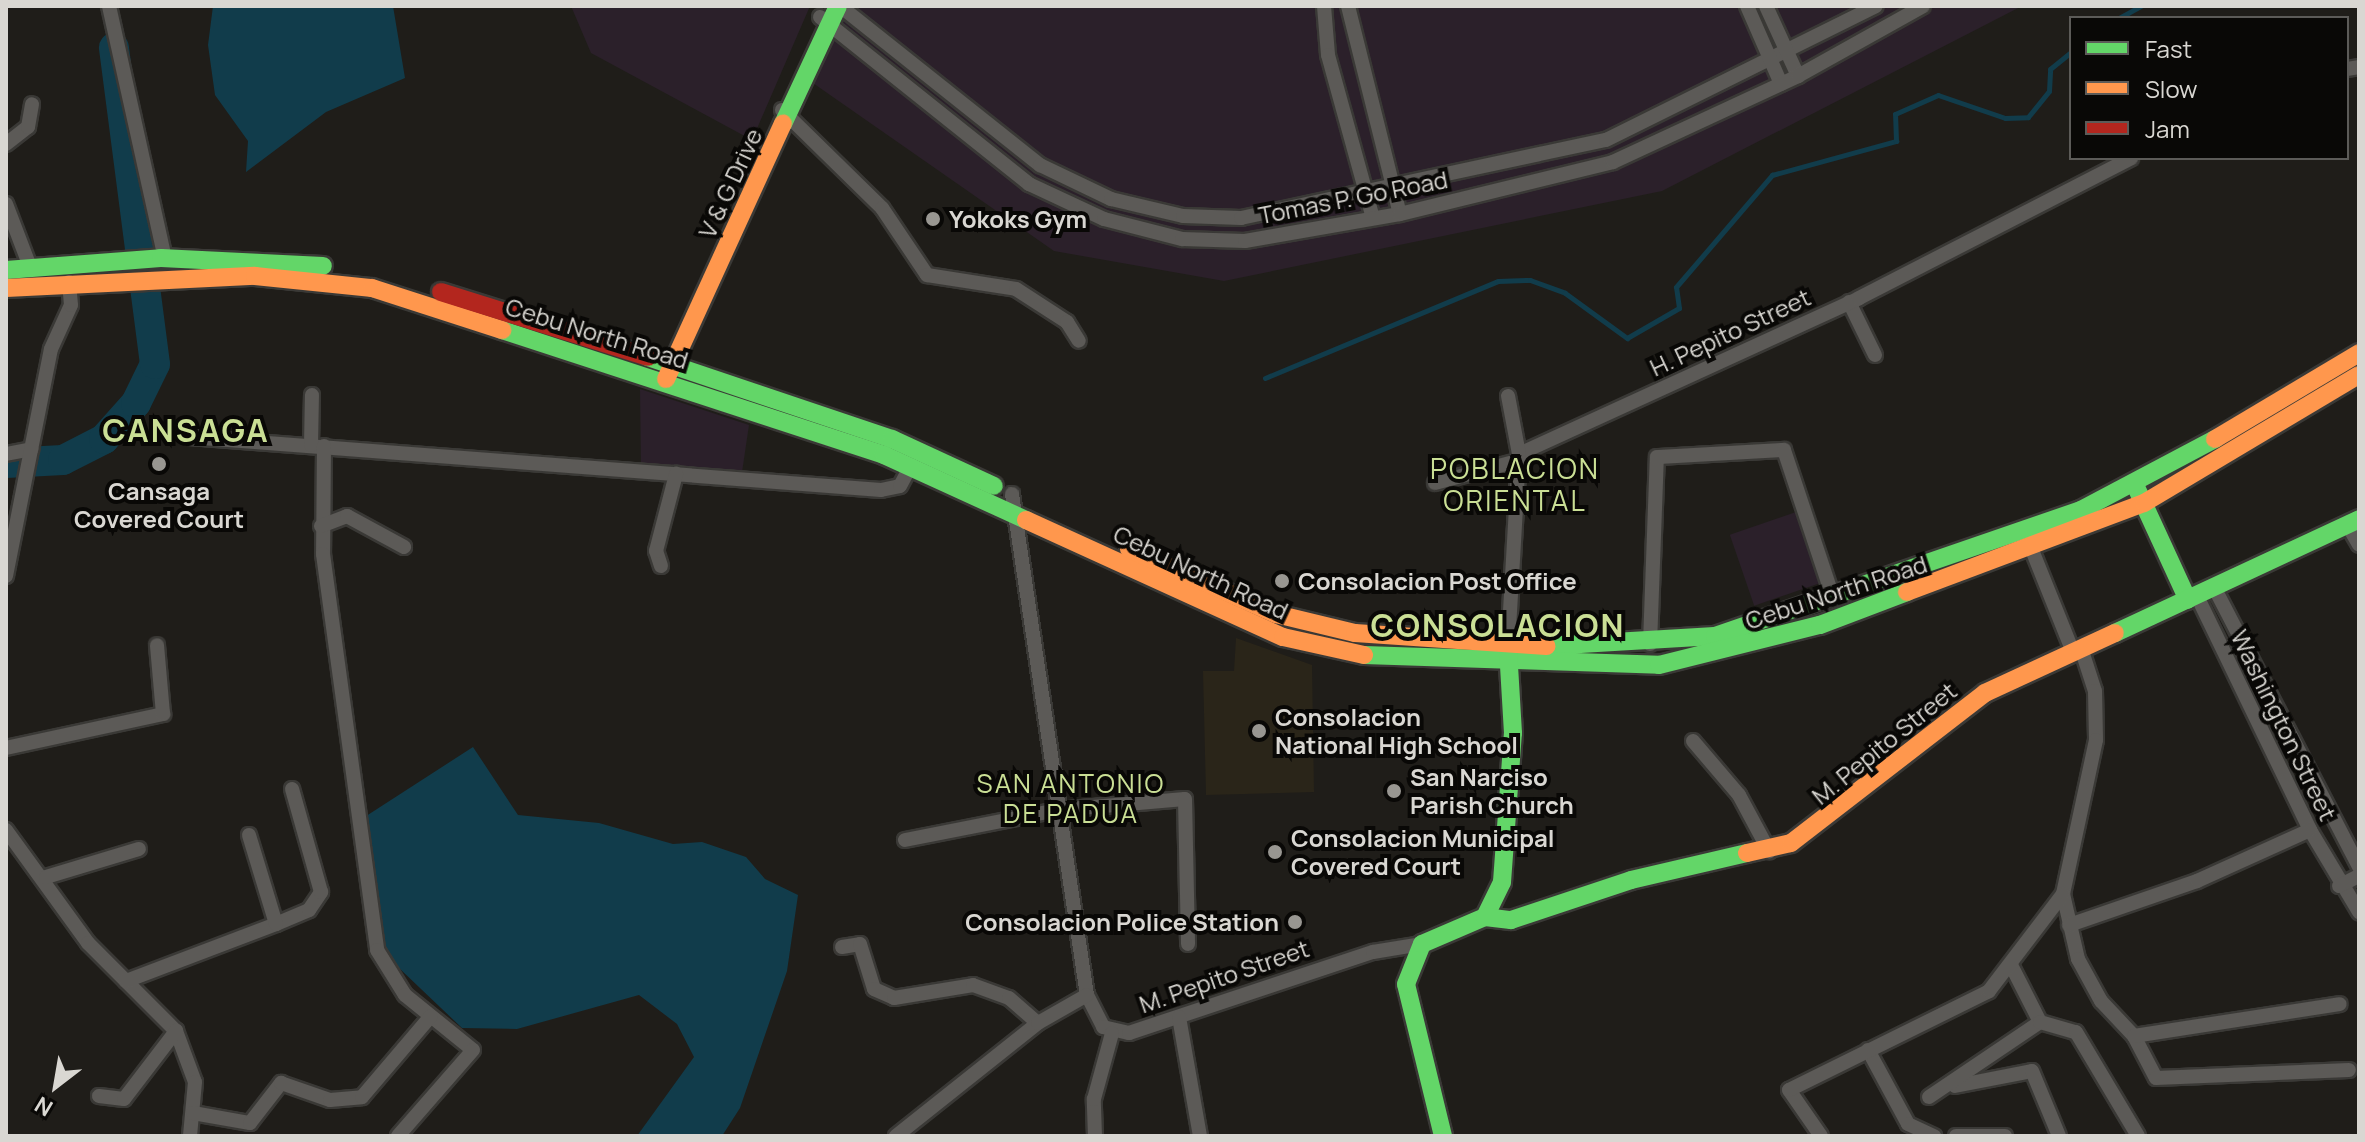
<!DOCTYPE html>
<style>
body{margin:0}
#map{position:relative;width:2365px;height:1142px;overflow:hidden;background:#1f1d19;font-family:Manrope,sans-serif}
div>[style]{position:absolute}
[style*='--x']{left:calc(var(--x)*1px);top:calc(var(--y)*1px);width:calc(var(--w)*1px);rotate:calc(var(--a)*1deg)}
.commercial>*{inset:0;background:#2b202a;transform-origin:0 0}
.built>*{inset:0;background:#2a2519}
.water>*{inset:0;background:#113c4b}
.stream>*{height:5px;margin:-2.5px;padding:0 2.5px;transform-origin:2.5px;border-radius:2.5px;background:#113c4b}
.river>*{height:30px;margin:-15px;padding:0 15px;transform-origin:15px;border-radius:15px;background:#113c4b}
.roads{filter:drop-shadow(2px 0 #3a3936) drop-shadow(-2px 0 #3a3936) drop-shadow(0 2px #3a3936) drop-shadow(0 -2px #3a3936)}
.street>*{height:14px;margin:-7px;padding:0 7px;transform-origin:7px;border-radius:7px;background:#5c5a57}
.fast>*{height:18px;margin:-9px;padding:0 9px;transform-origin:9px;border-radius:9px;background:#63d668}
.slow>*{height:18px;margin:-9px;padding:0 9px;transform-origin:9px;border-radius:9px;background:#ff974d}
.jam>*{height:18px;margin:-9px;padding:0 9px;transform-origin:9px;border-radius:9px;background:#b3261e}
.dots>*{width:22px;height:22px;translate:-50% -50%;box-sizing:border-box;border:4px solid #090806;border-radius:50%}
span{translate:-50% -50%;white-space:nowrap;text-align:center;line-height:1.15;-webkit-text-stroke:8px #090806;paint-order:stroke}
.street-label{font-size:24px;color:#d9d7d2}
.poi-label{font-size:24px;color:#d9d7d2;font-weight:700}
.left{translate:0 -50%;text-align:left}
.right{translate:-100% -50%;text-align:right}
.neighbourhood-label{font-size:26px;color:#cadf95;letter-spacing:2px}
.quarter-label{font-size:28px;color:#cadf95;letter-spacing:2px}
.district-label{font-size:32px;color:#cadf95;font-weight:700;letter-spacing:2px}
.frame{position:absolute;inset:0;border:8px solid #d9d7d2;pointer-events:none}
.legend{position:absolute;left:2069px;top:16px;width:280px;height:144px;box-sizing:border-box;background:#090806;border:2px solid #5c5b58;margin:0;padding:10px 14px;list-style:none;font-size:24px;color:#d9d7d2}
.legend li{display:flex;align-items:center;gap:16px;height:40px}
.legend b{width:40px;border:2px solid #5c5b58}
.north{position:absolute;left:16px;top:1046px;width:80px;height:80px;-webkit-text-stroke:6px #090806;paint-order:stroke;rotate:211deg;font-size:22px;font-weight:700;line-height:32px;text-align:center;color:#d9d7d2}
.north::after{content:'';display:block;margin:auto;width:28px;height:36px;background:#d9d7d2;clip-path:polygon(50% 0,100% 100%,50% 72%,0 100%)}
</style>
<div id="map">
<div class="commercial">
<div style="clip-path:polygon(571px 6px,810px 6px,752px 140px,591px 53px)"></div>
<div style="clip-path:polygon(838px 6px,2022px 6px,1662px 191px,1224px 281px,1054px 251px,810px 81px)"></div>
<div style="clip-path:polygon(640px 389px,749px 425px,741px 479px,641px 468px)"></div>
<div style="left:1796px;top:512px;width:75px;height:70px;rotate:71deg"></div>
</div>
<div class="built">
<div style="clip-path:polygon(1236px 638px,1312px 665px,1314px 792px,1206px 795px,1203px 671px,1234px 671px)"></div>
</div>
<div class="water">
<div style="clip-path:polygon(213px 6px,393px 6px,405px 78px,326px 112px,246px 172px,248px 141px,215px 95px,208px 45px)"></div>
<div style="clip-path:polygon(473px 747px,518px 815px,599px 823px,673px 844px,702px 842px,746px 857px,765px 879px,798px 895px,787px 971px,740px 1108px,722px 1136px,637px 1136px,694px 1057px,677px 1024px,639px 995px,517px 1029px,462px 1028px,379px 949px,360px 820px)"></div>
</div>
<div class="stream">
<div style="--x:2119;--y:18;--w:25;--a:-29"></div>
<div style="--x:1265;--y:378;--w:252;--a:-22.6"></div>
<div style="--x:1498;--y:281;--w:32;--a:-2"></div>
<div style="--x:1530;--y:280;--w:37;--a:20"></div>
<div style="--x:1565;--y:293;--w:77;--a:36"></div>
<div style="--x:1627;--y:338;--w:60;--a:-30"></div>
<div style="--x:1679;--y:308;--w:21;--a:-98"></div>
<div style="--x:1676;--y:287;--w:148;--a:-49.4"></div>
<div style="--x:1772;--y:175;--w:129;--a:-15.3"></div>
<div style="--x:1896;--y:141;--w:27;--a:-92"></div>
<div style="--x:1895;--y:114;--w:47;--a:-23.8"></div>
<div style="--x:1938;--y:95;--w:71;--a:18.9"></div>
<div style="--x:2005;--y:118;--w:23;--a:-2"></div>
<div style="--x:2028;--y:117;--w:33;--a:-51"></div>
<div style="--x:2049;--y:91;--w:22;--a:-87"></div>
<div style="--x:2050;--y:69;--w:27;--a:-39"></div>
</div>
<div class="river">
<div style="--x:6;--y:463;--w:57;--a:-3"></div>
<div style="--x:63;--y:460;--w:46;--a:-27.1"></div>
<div style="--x:104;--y:439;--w:48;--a:-48.4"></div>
<div style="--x:136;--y:403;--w:43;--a:-64"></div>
<div style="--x:155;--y:364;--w:319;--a:-97.4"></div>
</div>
<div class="roads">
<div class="street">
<div style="--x:109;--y:6;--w:259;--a:77.5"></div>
<div style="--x:840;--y:6;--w:256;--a:38.5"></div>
<div style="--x:1040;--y:165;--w:79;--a:25.6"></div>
<div style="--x:1111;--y:199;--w:74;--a:13.3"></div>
<div style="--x:1183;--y:216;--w:58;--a:2"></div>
<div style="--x:1241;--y:218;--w:373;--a:-12.1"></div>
<div style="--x:1606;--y:140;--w:301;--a:-26.4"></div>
<div style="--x:1324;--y:6;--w:49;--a:85.3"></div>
<div style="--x:1328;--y:55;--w:169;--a:74.6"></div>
<div style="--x:1348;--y:6;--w:214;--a:76"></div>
<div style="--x:1747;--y:6;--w:85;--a:66.4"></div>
<div style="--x:1766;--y:6;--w:77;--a:65.4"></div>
<div style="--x:820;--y:17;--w:268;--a:38.6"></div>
<div style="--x:1029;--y:184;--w:83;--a:25"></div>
<div style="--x:1104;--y:219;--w:81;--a:14.4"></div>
<div style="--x:1182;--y:239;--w:63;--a:1.8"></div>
<div style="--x:1245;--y:241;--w:157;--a:-9.9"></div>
<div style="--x:1400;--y:214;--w:219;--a:-13.7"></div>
<div style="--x:1613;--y:162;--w:204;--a:-24.9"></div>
<div style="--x:1798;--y:76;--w:143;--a:-29.2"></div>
<div style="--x:2347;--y:69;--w:12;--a:-9"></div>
<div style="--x:782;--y:110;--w:140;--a:44.4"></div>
<div style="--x:882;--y:208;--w:81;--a:56.1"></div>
<div style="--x:927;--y:275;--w:90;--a:8.9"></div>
<div style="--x:1016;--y:289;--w:61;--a:32.9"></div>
<div style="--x:1067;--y:322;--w:22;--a:58"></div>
<div style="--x:6;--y:144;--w:28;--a:-38"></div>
<div style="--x:28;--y:127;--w:23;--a:-80"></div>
<div style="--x:6;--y:204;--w:67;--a:69.1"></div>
<div style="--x:1849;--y:302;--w:59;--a:63.9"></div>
<div style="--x:189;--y:437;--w:694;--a:4.38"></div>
<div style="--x:881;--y:490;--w:19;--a:-12"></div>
<div style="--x:900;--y:486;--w:21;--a:-62"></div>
<div style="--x:311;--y:445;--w:50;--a:-88.9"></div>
<div style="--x:324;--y:446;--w:108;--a:90.5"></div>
<div style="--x:323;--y:554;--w:400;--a:82.2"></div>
<div style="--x:377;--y:950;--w:53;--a:58.1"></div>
<div style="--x:405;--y:995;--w:87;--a:39"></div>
<div style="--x:473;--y:1050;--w:114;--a:131.1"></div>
<div style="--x:6;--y:454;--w:26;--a:-11"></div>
<div style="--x:1519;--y:454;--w:374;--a:-24.6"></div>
<div style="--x:1859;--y:298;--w:306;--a:-27.2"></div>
<div style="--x:1435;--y:483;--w:85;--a:-15"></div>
<div style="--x:1012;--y:494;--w:507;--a:81.49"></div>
<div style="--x:1087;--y:995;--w:36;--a:63"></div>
<div style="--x:1103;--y:1027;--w:27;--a:13"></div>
<div style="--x:1129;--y:1033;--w:257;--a:-18.4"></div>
<div style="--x:1373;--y:952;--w:50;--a:-9.3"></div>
<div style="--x:2347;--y:524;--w:24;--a:60"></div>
<div style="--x:321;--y:526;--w:28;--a:-21"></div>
<div style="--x:347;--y:516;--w:65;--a:28.5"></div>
<div style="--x:2032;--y:550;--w:110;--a:68.1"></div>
<div style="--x:661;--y:566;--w:16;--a:-108"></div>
<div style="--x:656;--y:551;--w:80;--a:-75.4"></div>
<div style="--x:6;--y:576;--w:231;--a:-78.8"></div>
<div style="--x:51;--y:349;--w:48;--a:-65.6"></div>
<div style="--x:71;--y:305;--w:23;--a:-95"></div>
<div style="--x:2215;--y:589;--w:313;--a:62.6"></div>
<div style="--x:2197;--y:596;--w:260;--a:64.2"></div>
<div style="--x:2310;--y:830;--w:96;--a:59.1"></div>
<div style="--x:1650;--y:644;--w:187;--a:-87.9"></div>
<div style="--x:1657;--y:457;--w:127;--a:-3.2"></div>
<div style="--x:1784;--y:450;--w:155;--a:71.6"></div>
<div style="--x:1508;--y:646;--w:192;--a:-86.7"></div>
<div style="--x:1519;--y:454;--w:59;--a:-100.7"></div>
<div style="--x:2081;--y:648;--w:45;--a:72"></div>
<div style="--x:2095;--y:691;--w:49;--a:88.8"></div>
<div style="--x:2096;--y:740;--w:157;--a:102.1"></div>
<div style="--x:2063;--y:894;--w:67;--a:77"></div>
<div style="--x:2078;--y:959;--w:48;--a:61.3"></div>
<div style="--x:2101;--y:1001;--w:48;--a:46.7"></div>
<div style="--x:2134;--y:1036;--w:47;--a:62.4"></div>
<div style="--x:2156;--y:1078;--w:193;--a:-2.4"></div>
<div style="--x:1693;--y:741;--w:71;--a:49.6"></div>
<div style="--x:1739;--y:795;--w:64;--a:61.8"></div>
<div style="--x:6;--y:748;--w:161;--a:-12.2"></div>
<div style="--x:163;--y:714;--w:69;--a:-95"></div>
<div style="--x:6;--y:830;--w:140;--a:54"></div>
<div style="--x:88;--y:943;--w:124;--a:45"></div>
<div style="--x:176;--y:1031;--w:54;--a:69.6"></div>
<div style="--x:195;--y:1082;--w:54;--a:95.3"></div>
<div style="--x:905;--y:840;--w:156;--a:-11.1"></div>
<div style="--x:1058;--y:810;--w:127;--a:-5"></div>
<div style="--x:1185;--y:799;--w:145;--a:88.8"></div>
<div style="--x:46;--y:877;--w:97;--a:-16.8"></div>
<div style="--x:2339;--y:886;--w:22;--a:-27"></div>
<div style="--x:276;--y:924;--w:36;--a:-23"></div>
<div style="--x:309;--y:910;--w:22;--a:-56"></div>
<div style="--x:321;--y:892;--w:107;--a:-105.7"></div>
<div style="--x:2069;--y:925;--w:135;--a:-19"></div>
<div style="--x:2197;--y:881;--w:124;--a:-24.3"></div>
<div style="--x:842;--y:947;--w:18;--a:-9"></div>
<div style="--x:860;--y:944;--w:47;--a:72.7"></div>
<div style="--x:874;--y:989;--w:22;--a:24"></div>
<div style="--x:894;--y:998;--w:80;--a:-9.3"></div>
<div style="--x:973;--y:985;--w:38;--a:20"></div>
<div style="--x:1009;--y:998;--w:38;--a:41"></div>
<div style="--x:2012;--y:967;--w:62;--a:63"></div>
<div style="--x:126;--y:981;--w:160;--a:-20.8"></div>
<div style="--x:276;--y:924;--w:93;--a:-106.9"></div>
<div style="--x:1179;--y:1017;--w:121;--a:80"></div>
<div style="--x:2134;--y:1036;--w:208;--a:-8.8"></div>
<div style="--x:1868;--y:1050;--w:84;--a:61.6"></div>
<div style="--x:1908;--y:1124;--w:29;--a:25"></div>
<div style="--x:1955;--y:1086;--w:78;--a:-11"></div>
<div style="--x:2032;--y:1071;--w:70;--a:67.4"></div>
<div style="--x:99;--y:1096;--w:25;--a:7"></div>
<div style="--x:124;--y:1099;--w:86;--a:-52.6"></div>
<div style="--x:1929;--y:1097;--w:134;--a:-34"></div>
<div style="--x:2040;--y:1022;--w:37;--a:16"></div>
<div style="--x:2076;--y:1032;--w:121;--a:59.2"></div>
<div style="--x:193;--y:1113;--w:58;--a:10"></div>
<div style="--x:250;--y:1123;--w:51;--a:-52.2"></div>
<div style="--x:281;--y:1083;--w:52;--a:19.1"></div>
<div style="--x:330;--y:1100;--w:32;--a:-5"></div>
<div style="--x:362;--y:1097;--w:106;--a:-49.6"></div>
<div style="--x:896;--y:1136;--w:181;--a:-38.5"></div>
<div style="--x:1038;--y:1023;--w:56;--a:-29.7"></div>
<div style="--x:1095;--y:1136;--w:37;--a:-92"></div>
<div style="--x:1094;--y:1099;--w:68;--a:-74.7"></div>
<div style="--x:1821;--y:1136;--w:56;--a:-124.8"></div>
<div style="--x:1789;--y:1090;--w:223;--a:-26.3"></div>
<div style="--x:1989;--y:991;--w:122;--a:-52.7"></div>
<div style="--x:1956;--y:1136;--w:49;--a:0"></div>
</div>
<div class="fast">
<div style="--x:783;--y:124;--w:130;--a:-65"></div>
<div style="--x:6;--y:270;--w:155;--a:-4.4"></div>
<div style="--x:161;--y:258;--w:162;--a:2.8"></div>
<div style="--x:502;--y:330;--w:402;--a:18.1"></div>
<div style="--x:884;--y:455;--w:156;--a:24.6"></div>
<div style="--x:648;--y:357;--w:257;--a:18.6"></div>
<div style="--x:892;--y:439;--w:112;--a:24.7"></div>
<div style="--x:2136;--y:487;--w:124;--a:65.3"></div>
<div style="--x:2115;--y:633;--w:269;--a:-25"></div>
<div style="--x:1547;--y:646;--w:168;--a:-3.4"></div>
<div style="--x:1715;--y:636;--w:387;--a:-19"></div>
<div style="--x:2081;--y:510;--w:152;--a:-27.9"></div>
<div style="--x:1364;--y:655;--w:295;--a:1.9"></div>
<div style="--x:1659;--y:665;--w:166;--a:-14"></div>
<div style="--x:1820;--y:625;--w:93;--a:-20.8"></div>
<div style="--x:1485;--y:917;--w:39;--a:-64"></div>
<div style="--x:1502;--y:882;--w:149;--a:-85.8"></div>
<div style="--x:1513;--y:733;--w:85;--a:-93.4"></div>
<div style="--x:1443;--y:1136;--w:156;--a:-103.7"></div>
<div style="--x:1406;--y:984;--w:43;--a:-68.2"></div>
<div style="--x:1422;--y:944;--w:69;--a:-23.2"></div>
<div style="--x:1485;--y:917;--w:26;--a:7"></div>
<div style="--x:1511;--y:920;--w:126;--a:-18.4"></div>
<div style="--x:1631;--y:880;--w:119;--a:-13.1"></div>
</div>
<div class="slow">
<div style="--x:6;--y:288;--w:249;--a:-2.8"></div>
<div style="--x:255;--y:276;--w:118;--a:5.9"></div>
<div style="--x:372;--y:288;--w:137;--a:17.9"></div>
<div style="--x:666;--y:379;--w:281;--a:-65.4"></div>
<div style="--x:2215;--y:439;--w:168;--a:-30.8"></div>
<div style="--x:1026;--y:520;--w:282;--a:24.5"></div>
<div style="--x:1283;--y:637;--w:83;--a:12.5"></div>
<div style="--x:1129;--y:549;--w:161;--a:23.9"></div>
<div style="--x:1276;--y:614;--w:81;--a:13.5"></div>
<div style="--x:1355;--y:633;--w:192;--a:3.9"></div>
<div style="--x:1907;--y:592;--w:253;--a:-20.6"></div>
<div style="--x:2144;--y:503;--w:250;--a:-30.8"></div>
<div style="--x:1747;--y:853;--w:45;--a:-12.8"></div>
<div style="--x:1791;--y:843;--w:245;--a:-37.7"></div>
<div style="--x:1985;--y:693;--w:143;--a:-24.8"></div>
</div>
<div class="jam">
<div style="--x:441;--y:292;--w:217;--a:17.4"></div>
</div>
</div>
<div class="dots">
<div style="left:933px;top:219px;background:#989691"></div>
<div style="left:159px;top:464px;background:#989691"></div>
<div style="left:1282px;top:581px;background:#989691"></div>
<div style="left:1259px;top:731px;background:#989691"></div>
<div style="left:1394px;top:791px;background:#989691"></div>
<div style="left:1275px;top:852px;background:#989691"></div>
<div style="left:1295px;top:922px;background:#989691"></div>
</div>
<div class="street-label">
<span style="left:730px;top:183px;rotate:-65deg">V &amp; G Drive</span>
<span style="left:1353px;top:197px;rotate:-11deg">Tomas P. Go Road</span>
<span style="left:1730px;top:332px;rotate:-25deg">H. Pepito Street</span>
<span style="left:597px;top:333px;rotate:17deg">Cebu North Road</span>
<span style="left:1201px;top:572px;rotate:25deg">Cebu North Road</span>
<span style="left:1836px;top:592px;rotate:-18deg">Cebu North Road</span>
<span style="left:2284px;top:725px;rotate:64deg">Washington Street</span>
<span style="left:1884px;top:743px;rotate:-39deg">M. Pepito Street</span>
<span style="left:1224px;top:976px;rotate:-19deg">M. Pepito Street</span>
</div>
<div class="poi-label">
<span class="left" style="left:949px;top:219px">Yokoks Gym</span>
<span style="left:159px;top:505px">Cansaga<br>Covered Court</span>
<span class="left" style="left:1298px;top:581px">Consolacion Post Office</span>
<span class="left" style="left:1275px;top:731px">Consolacion<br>National High School</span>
<span class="left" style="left:1410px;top:791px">San Narciso<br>Parish Church</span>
<span class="left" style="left:1291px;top:852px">Consolacion Municipal<br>Covered Court</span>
<span class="right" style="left:1279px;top:922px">Consolacion Police Station</span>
</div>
<div class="neighbourhood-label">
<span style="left:1071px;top:799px">SAN ANTONIO<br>DE PADUA</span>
</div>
<div class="quarter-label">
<span style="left:1515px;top:484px">POBLACION<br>ORIENTAL</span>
</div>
<div class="district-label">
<span style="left:186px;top:430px">CANSAGA</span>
<span style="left:1498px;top:625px">CONSOLACION</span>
</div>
<div class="frame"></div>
<ul class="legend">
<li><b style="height:10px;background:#63d668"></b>Fast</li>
<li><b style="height:10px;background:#ff974d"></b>Slow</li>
<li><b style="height:10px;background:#b3261e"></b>Jam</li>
</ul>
<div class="north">N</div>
</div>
